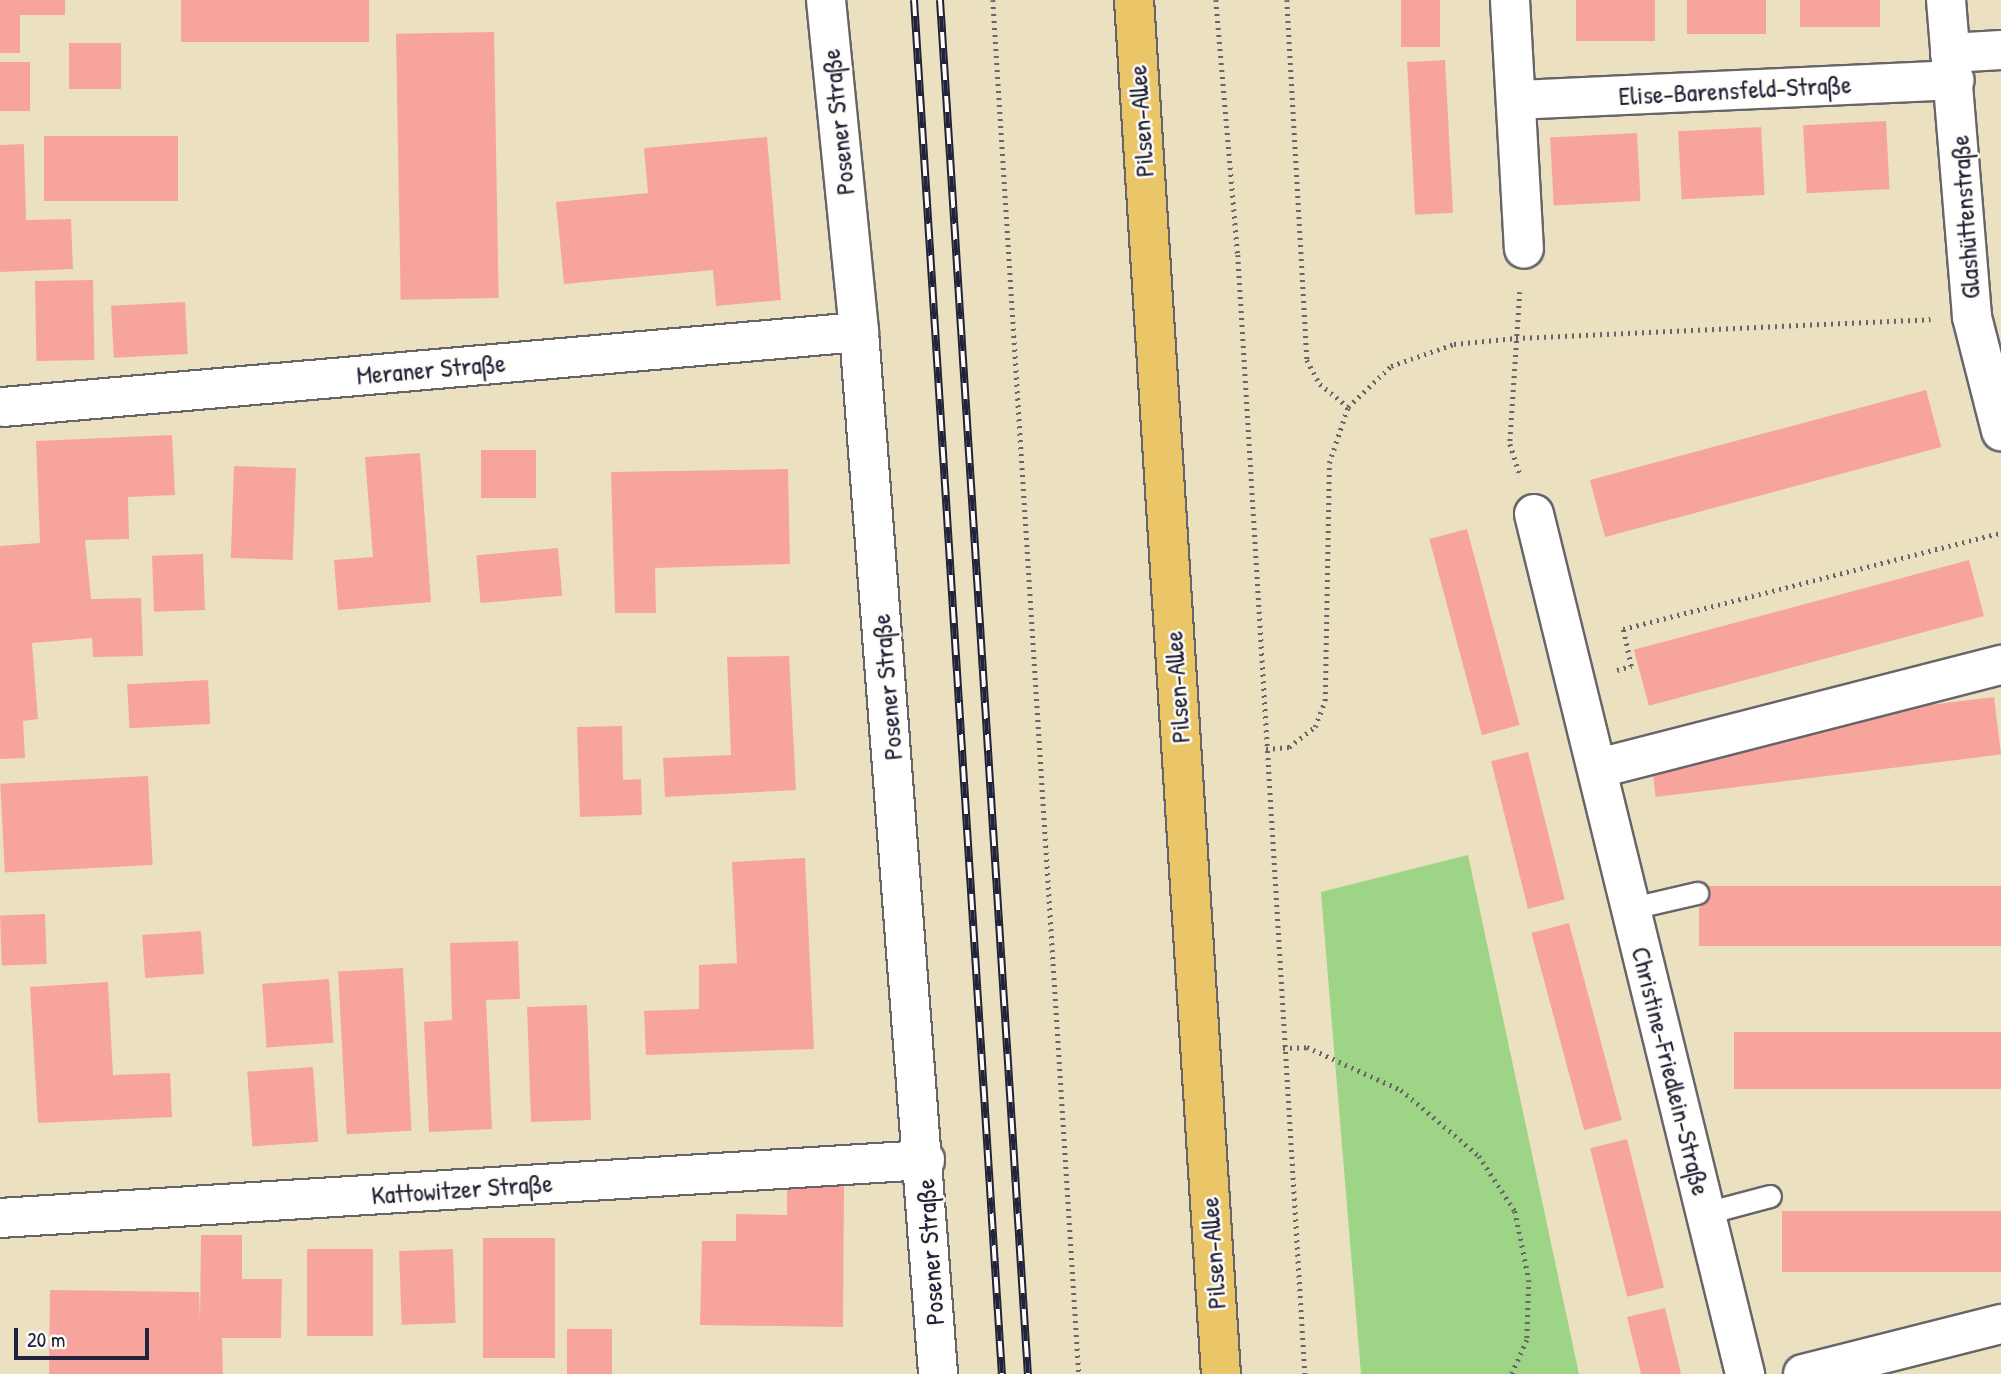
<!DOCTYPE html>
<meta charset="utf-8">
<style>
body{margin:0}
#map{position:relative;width:2001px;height:1374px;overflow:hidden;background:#ebe1c0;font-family:"Patrick Hand",sans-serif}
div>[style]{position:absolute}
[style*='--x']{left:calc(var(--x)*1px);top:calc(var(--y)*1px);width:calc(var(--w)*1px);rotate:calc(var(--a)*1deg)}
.green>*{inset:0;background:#9dd486}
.building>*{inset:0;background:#f7a59c;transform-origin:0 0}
.path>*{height:4.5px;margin-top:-2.25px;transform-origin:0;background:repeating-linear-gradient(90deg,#68656a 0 2px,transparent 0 7px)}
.roads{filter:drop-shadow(2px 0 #68656a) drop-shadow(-2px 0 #68656a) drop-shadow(0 2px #68656a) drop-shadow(0 -2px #68656a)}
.lane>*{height:21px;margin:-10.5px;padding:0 10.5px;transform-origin:10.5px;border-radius:10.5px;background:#fff}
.street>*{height:38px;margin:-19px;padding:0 19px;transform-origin:19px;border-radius:19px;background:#fff}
.primary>*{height:38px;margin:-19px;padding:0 19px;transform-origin:19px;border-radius:19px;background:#ebc669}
.rail>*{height:8px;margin-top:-4px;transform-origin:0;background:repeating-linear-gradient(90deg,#fdfcf7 0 16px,#22223b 0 32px);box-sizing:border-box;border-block:2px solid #22223b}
span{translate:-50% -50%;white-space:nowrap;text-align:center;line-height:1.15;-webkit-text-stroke:5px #fdfcf7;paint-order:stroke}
.street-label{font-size:26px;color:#22223b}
.scale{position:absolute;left:14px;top:1328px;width:135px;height:32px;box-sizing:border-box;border:4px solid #22223b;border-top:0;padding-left:9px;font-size:21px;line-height:24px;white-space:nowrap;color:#22223b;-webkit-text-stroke:5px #fdfcf7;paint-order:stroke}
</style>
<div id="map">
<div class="green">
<div style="clip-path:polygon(1468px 855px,1579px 1374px,1361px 1374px,1321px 892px)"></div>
</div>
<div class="building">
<div style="clip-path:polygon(0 0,65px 0,65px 15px,20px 15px,20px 53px,0 53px)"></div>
<div style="left:181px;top:0;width:188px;height:42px"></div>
<div style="left:1401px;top:0;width:39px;height:47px"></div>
<div style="left:1576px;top:0;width:79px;height:41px"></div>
<div style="left:1687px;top:0;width:79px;height:34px"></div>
<div style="left:1800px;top:0;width:80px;height:27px"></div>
<div style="left:494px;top:32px;width:266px;height:98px;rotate:89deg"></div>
<div style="left:121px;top:43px;width:46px;height:52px;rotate:90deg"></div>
<div style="left:1445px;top:60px;width:153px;height:38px;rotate:87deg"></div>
<div style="left:0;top:62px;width:30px;height:49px"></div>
<div style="left:1886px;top:121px;width:68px;height:83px;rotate:87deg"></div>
<div style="left:1761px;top:127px;width:68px;height:83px;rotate:87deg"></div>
<div style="left:1637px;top:133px;width:68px;height:87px;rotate:87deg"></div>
<div style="left:44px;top:136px;width:134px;height:65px"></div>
<div style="clip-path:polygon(767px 137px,781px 300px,716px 306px,713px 270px,564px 284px,556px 202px,648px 193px,644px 148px)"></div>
<div style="clip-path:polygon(24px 144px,26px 220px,71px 219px,73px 269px,0 272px,0 145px)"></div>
<div style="left:93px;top:280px;width:80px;height:58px;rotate:89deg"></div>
<div style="left:185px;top:302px;width:52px;height:74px;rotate:87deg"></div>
<div style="left:1926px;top:390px;width:59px;height:348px;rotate:75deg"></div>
<div style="clip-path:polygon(172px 435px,175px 495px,128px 497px,129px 539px,85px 540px,91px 599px,141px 598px,143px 656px,93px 657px,92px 638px,32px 643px,38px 719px,23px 721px,25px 758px,0 759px,0 546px,40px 543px,36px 441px)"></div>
<div style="left:481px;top:450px;width:55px;height:48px"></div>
<div style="clip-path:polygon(420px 453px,431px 602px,338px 610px,334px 560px,373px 557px,365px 457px)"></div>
<div style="left:234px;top:466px;width:62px;height:92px;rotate:2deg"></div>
<div style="clip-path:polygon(788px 469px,790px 564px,655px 568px,656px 613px,615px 613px,611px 472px)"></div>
<div style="left:1467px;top:529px;width:203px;height:39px;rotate:75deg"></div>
<div style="left:558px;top:548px;width:48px;height:82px;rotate:85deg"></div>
<div style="left:203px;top:554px;width:56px;height:51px;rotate:88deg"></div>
<div style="left:1969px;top:560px;width:58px;height:347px;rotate:75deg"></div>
<div style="clip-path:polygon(789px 656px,796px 790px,665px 797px,663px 758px,731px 755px,727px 657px)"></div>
<div style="left:208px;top:680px;width:44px;height:81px;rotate:87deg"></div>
<div style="left:1994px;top:697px;width:58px;height:348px;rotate:83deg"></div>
<div style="clip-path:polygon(622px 726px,623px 780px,641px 779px,642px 815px,580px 817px,577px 727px)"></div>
<div style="left:1528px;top:752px;width:152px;height:38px;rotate:76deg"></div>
<div style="left:148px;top:776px;width:89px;height:148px;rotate:87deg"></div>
<div style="clip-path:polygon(805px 858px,814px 1049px,646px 1055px,644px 1011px,699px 1009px,699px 965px,737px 963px,732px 862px)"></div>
<div style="left:2001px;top:886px;width:60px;height:302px;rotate:90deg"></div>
<div style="left:45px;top:914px;width:50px;height:45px;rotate:88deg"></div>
<div style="left:1569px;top:923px;width:204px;height:39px;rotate:75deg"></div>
<div style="left:201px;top:931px;width:43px;height:59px;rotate:86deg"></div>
<div style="clip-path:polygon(518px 941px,520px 999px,486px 1000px,492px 1129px,429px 1132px,424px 1022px,452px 1020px,450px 943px)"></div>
<div style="left:403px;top:968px;width:163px;height:65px;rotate:87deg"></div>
<div style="left:329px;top:979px;width:64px;height:67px;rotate:86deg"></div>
<div style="clip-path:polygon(108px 982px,113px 1075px,170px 1073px,172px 1117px,38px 1123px,30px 987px)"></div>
<div style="left:587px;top:1005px;width:115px;height:60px;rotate:88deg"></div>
<div style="left:2001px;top:1032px;width:57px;height:267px;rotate:90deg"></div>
<div style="left:313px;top:1067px;width:75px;height:66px;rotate:86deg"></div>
<div style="left:1627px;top:1139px;width:153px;height:38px;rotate:76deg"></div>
<div style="clip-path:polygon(787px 1184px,844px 1185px,843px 1327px,700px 1325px,702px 1241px,736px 1241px,736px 1214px,787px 1215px)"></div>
<div style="left:2001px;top:1211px;width:61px;height:219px;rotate:90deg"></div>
<div style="clip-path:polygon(201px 1235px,242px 1235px,242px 1279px,282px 1279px,281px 1338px,222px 1338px,223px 1374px,49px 1374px,50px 1290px,199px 1292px,200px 1321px)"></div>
<div style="left:483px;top:1238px;width:72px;height:120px"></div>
<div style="left:307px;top:1249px;width:66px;height:87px"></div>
<div style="left:453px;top:1249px;width:74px;height:54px;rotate:88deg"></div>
<div style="clip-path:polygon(1665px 1308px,1681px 1374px,1641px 1374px,1627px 1317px)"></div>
<div style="left:567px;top:1329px;width:45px;height:45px"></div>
</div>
<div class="path">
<div style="--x:993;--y:0;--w:1377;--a:86.42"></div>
<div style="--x:1216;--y:0;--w:256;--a:85.1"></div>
<div style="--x:1238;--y:255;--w:1121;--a:86.57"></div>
<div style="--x:1287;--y:0;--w:361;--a:86.8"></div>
<div style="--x:1307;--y:360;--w:27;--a:62"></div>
<div style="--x:1320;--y:384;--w:36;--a:39"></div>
<div style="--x:1520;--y:292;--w:152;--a:93.8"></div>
<div style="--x:1510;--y:444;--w:35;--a:72"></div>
<div style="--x:1617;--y:670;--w:15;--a:-16"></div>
<div style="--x:1631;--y:666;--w:38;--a:-102"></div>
<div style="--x:1623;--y:629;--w:390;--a:-14.3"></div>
<div style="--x:1266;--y:749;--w:23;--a:-5"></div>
<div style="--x:1289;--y:747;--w:33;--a:-38"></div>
<div style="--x:1315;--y:727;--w:28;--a:-69"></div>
<div style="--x:1325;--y:701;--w:238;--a:-89"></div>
<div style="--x:1329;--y:463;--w:59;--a:-71.3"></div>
<div style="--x:1348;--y:407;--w:59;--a:-43.6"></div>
<div style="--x:1391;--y:366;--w:67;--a:-19.2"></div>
<div style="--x:1454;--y:344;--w:62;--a:-5.5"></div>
<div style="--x:1516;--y:338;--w:415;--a:-2.6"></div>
<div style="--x:1283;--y:1048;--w:24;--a:-2"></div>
<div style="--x:1307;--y:1047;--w:103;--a:24.6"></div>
<div style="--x:1401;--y:1090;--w:102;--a:40.2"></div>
<div style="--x:1479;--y:1156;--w:66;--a:56.8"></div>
<div style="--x:1515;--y:1211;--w:70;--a:78.5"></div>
<div style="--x:1529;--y:1280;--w:60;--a:91.9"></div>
<div style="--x:1527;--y:1340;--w:37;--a:114"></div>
</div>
<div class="roads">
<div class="lane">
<div style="--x:1632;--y:908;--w:67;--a:-13"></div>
<div style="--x:1706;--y:1213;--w:66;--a:-14.9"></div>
</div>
<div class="street">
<div style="--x:826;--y:0;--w:334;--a:84.3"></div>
<div style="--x:859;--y:332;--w:1045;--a:85.66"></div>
<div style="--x:1510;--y:0;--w:249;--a:86.8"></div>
<div style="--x:1946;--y:0;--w:318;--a:85.3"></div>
<div style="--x:1972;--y:317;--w:118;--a:75.7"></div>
<div style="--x:1950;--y:53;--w:51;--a:-3.4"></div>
<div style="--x:1516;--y:100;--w:439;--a:-2.6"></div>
<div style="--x:3;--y:407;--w:859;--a:-5.01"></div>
<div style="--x:1534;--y:514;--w:886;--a:76.21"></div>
<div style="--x:1599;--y:768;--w:415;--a:-14.4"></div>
<div style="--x:0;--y:1218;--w:927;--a:-3.59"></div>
<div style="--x:1803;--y:1374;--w:204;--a:-14.2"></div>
</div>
<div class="primary">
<div style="--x:1134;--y:0;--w:1377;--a:86.38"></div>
</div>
</div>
<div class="rail">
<div style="--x:914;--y:0;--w:1377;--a:86.34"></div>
<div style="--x:940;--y:0;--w:1377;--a:86.34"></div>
</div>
<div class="street-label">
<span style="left:1735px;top:90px;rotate:-3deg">Elise-Barensfeld-Straße</span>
<span style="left:1141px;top:121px;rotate:-94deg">Pilsen-Allee</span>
<span style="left:838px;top:122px;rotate:-96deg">Posener Straße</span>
<span style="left:1965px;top:217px;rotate:-94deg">Glashüttenstraße</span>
<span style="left:431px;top:369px;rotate:-5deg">Meraner Straße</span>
<span style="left:887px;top:687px;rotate:-95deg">Posener Straße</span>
<span style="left:1177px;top:687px;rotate:-94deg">Pilsen-Allee</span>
<span style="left:1671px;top:1071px;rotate:76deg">Christine-Friedlein-Straße</span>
<span style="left:462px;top:1189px;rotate:-4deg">Kattowitzer Straße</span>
<span style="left:930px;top:1252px;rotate:-94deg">Posener Straße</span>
<span style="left:1213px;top:1253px;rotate:-94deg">Pilsen-Allee</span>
</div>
<div class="scale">20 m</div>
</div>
